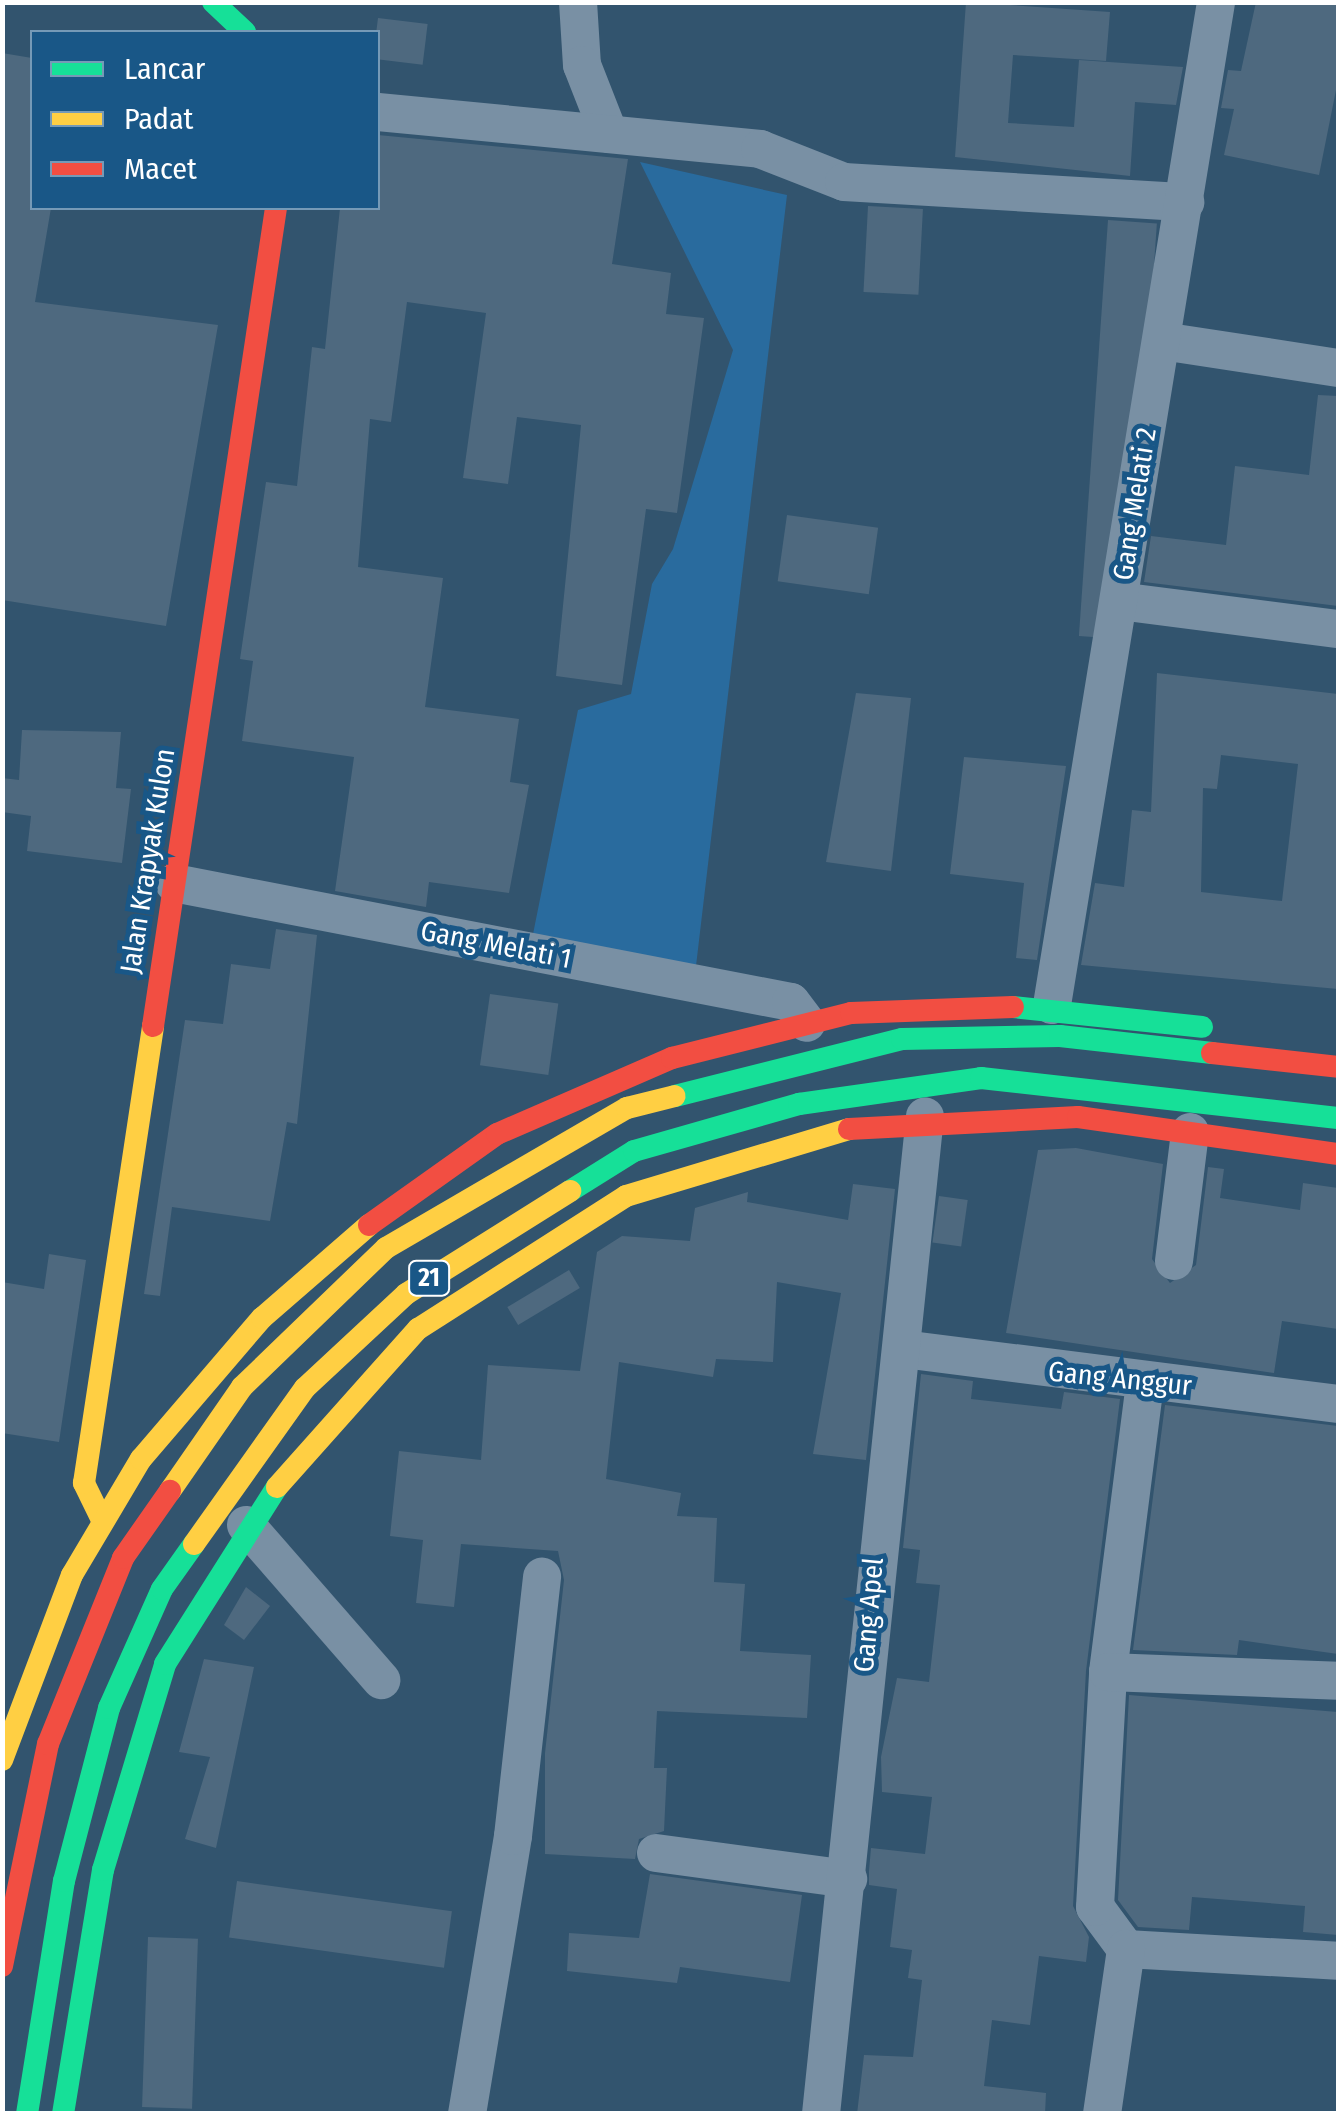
<!DOCTYPE html>
<style>
body{margin:0}
#map{position:relative;width:1341px;height:2116px;overflow:hidden;background:#32546e;font-family:"Fira Sans Condensed",sans-serif}
div>[style]{position:absolute}
[style*='--x']{left:calc(var(--x)*1px);top:calc(var(--y)*1px);width:calc(var(--w)*1px);rotate:calc(var(--a)*1deg)}
.green>*{inset:0;background:#296b9e}
.building>*{inset:0;background:#4e697f;transform-origin:0 0}
.street>*{height:38px;margin:-19px;padding:0 19px;transform-origin:19px;border-radius:19px;background:#7990a4}
.fast>*{height:22px;margin:-11px;padding:0 11px;transform-origin:11px;border-radius:11px;background:#16e098}
.slow>*{height:22px;margin:-11px;padding:0 11px;transform-origin:11px;border-radius:11px;background:#ffcf43}
.jam>*{height:22px;margin:-11px;padding:0 11px;transform-origin:11px;border-radius:11px;background:#f24e42}
span{translate:-50% -50%;white-space:nowrap;text-align:center;line-height:1.15;-webkit-text-stroke:10px #195787;paint-order:stroke}
.shield-label span{padding:2px 8px;background:#195787;border:2px solid;border-radius:8px;-webkit-text-stroke-width:0}
.shield-label{font-size:25px;color:#fff;font-weight:700}
.street-label{font-size:28px;color:#fff}
.frame{position:absolute;inset:0;border:5px solid #fff;pointer-events:none}
.legend{position:absolute;left:30px;top:30px;width:350px;height:180px;box-sizing:border-box;background:#195787;border:2px solid #759ab7;margin:0;padding:12px 18px;list-style:none;font-size:30px;color:#fff}
.legend li{display:flex;align-items:center;gap:20px;height:50px}
.legend b{width:50px;border:2px solid #759ab7}
</style>
<div id="map">
<div class="green">
<div style="clip-path:polygon(640px 162px,787px 195px,694px 983px,530px 949px,578px 710px,631px 694px,652px 584px,673px 549px,733px 350px)"></div>
</div>
<div class="building">
<div style="clip-path:polygon(966px 2px,1110px 12px,1106px 61px,1013px 55px,1008px 123px,1074px 127px,1079px 60px,1183px 67px,1176px 105px,1135px 102px,1130px 176px,955px 157px)"></div>
<div style="clip-path:polygon(1256px 2px,1338px 2px,1338px 80px,1319px 175px,1224px 155px,1234px 109px,1221px 108px,1228px 70px,1241px 71px)"></div>
<div style="left:378px;top:18px;width:50px;height:41px;rotate:7deg"></div>
<div style="clip-path:polygon(2px 53px,32px 58px,32px 208px,51px 208px,35px 302px,218px 325px,166px 626px,2px 600px)"></div>
<div style="clip-path:polygon(378px 135px,628px 159px,612px 264px,671px 273px,666px 314px,704px 318px,677px 513px,646px 509px,622px 685px,556px 676px,581px 425px,517px 417px,508px 484px,463px 478px,486px 313px,407px 302px,391px 422px,370px 419px,358px 567px,443px 578px,425px 707px,519px 719px,510px 782px,529px 785px,509px 893px,429px 882px,426px 907px,335px 891px,354px 757px,242px 741px,253px 661px,240px 659px,266px 482px,297px 486px,312px 347px,325px 349px,340px 208px,378px 208px)"></div>
<div style="left:868px;top:206px;width:55px;height:86px;rotate:3deg"></div>
<div style="left:1108px;top:220px;width:49px;height:417px;rotate:4deg"></div>
<div style="clip-path:polygon(1318px 395px,1338px 396px,1338px 606px,1144px 582px,1151px 536px,1226px 545px,1235px 466px,1309px 475px)"></div>
<div style="left:787px;top:515px;width:92px;height:67px;rotate:8deg"></div>
<div style="clip-path:polygon(evenodd,1157px 673px,1338px 694px,1338px 989px,1081px 965px,1095px 883px,1124px 887px,1132px 810px,1151px 812px,1157px 673px,1221px 755px,1298px 764px,1282px 901px,1201px 892px,1203px 788px,1217px 789px,1221px 755px)"></div>
<div style="clip-path:polygon(856px 693px,911px 698px,891px 871px,826px 862px)"></div>
<div style="clip-path:polygon(22px 730px,121px 732px,116px 788px,131px 789px,122px 863px,27px 851px,31px 816px,2px 812px,2px 778px,19px 780px)"></div>
<div style="clip-path:polygon(964px 757px,1066px 766px,1037px 960px,1016px 958px,1024px 883px,950px 874px)"></div>
<div style="clip-path:polygon(276px 929px,317px 935px,297px 1124px,287px 1122px,270px 1221px,172px 1207px,160px 1296px,144px 1294px,185px 1020px,223px 1024px,231px 964px,270px 969px)"></div>
<div style="left:490px;top:994px;width:69px;height:72px;rotate:8deg"></div>
<div style="clip-path:polygon(1076px 1148px,1163px 1164px,1152px 1259px,1170px 1283px,1196px 1265px,1208px 1167px,1224px 1169px,1220px 1198px,1300px 1210px,1303px 1183px,1338px 1188px,1338px 1329px,1282px 1321px,1274px 1373px,1006px 1333px,1038px 1150px)"></div>
<div style="clip-path:polygon(853px 1184px,895px 1189px,866px 1460px,813px 1454px,841px 1293px,777px 1282px,773px 1362px,716px 1359px,713px 1377px,619px 1362px,606px 1479px,681px 1493px,677px 1516px,717px 1518px,714px 1582px,745px 1584px,740px 1651px,811px 1655px,807px 1718px,657px 1711px,654px 1768px,667px 1768px,664px 1831px,639px 1839px,635px 1859px,545px 1854px,545px 1753px,564px 1580px,558px 1551px,461px 1544px,454px 1607px,416px 1603px,423px 1540px,390px 1536px,399px 1451px,481px 1460px,488px 1365px,580px 1371px,597px 1252px,622px 1236px,690px 1241px,695px 1208px,748px 1192px,747px 1202px,848px 1220px)"></div>
<div style="left:939px;top:1196px;width:29px;height:47px;rotate:8deg"></div>
<div style="clip-path:polygon(49px 1254px,86px 1260px,59px 1442px,2px 1433px,2px 1282px,44px 1289px)"></div>
<div style="left:569px;top:1270px;width:21px;height:72px;rotate:59deg"></div>
<div style="clip-path:polygon(921px 1374px,973px 1381px,971px 1399px,1061px 1409px,1064px 1392px,1120px 1399px,1086px 1671px,1073px 1906px,1089px 1937px,1086px 1962px,1039px 1956px,1030px 2025px,992px 2020px,984px 2086px,1046px 2093px,1045px 2114px,857px 2114px,864px 2055px,913px 2057px,922px 1980px,908px 1978px,912px 1950px,890px 1947px,897px 1889px,869px 1885px,869px 1871px,871px 1848px,925px 1854px,932px 1797px,882px 1792px,881px 1757px,897px 1678px,929px 1682px,940px 1585px,916px 1583px,920px 1550px,903px 1548px)"></div>
<div style="clip-path:polygon(1165px 1405px,1338px 1426px,1338px 1654px,1239px 1640px,1237px 1655px,1133px 1650px)"></div>
<div style="clip-path:polygon(246px 1587px,270px 1606px,244px 1640px,224px 1625px)"></div>
<div style="clip-path:polygon(204px 1659px,254px 1667px,216px 1848px,185px 1839px,210px 1757px,179px 1752px)"></div>
<div style="clip-path:polygon(1129px 1695px,1338px 1712px,1338px 1935px,1303px 1932px,1305px 1906px,1192px 1897px,1189px 1930px,1138px 1927px,1118px 1900px)"></div>
<div style="clip-path:polygon(650px 1874px,802px 1895px,790px 1982px,680px 1967px,677px 1983px,567px 1971px,569px 1933px,639px 1938px)"></div>
<div style="left:237px;top:1881px;width:217px;height:57px;rotate:8deg"></div>
<div style="left:148px;top:1937px;width:50px;height:170px;rotate:2deg"></div>
</div>
<div class="street">
<div style="--x:578;--y:2;--w:63;--a:86.4"></div>
<div style="--x:582;--y:65;--w:74;--a:68.6"></div>
<div style="--x:378;--y:112;--w:384;--a:5.5"></div>
<div style="--x:760;--y:149;--w:90;--a:21.4"></div>
<div style="--x:844;--y:182;--w:342;--a:3.4"></div>
<div style="--x:1162;--y:341;--w:178;--a:8.7"></div>
<div style="--x:1119;--y:601;--w:221;--a:7.3"></div>
<div style="--x:174;--y:883;--w:628;--a:10.92"></div>
<div style="--x:791;--y:1002;--w:26;--a:53"></div>
<div style="--x:1052;--y:1005;--w:1016;--a:-80.71"></div>
<div style="--x:1174;--y:1261;--w:130;--a:-82.9"></div>
<div style="--x:903;--y:1349;--w:438;--a:7.2"></div>
<div style="--x:246;--y:1525;--w:206;--a:48.9"></div>
<div style="--x:1108;--y:1672;--w:292;--a:-82.7"></div>
<div style="--x:656;--y:1853;--w:194;--a:7.7"></div>
<div style="--x:1126;--y:1949;--w:52;--a:-126.4"></div>
<div style="--x:1095;--y:1907;--w:235;--a:-86.8"></div>
<div style="--x:1108;--y:1672;--w:230;--a:2.2"></div>
<div style="--x:1126;--y:1949;--w:212;--a:3.2"></div>
<div style="--x:467;--y:2114;--w:282;--a:-80.6"></div>
<div style="--x:513;--y:1836;--w:261;--a:-83.6"></div>
<div style="--x:821;--y:2114;--w:1003;--a:-84.05"></div>
<div style="--x:1102;--y:2114;--w:167;--a:-81.7"></div>
</div>
<div class="fast">
<div style="--x:213;--y:2;--w:44;--a:43.2"></div>
<div style="--x:1013;--y:1007;--w:190;--a:6"></div>
<div style="--x:675;--y:1096;--w:234;--a:-14.1"></div>
<div style="--x:902;--y:1039;--w:158;--a:-1.1"></div>
<div style="--x:1060;--y:1036;--w:153;--a:6.4"></div>
<div style="--x:570;--y:1191;--w:75;--a:-32"></div>
<div style="--x:634;--y:1151;--w:172;--a:-15.9"></div>
<div style="--x:799;--y:1104;--w:184;--a:-8.1"></div>
<div style="--x:981;--y:1078;--w:359;--a:6.4"></div>
<div style="--x:27;--y:2114;--w:236;--a:-81"></div>
<div style="--x:64;--y:1881;--w:179;--a:-75.4"></div>
<div style="--x:109;--y:1708;--w:130;--a:-66"></div>
<div style="--x:162;--y:1589;--w:55;--a:-54.6"></div>
<div style="--x:63;--y:2114;--w:247;--a:-80.7"></div>
<div style="--x:103;--y:1870;--w:215;--a:-73.2"></div>
<div style="--x:165;--y:1664;--w:209;--a:-57.7"></div>
</div>
<div class="slow">
<div style="--x:277;--y:1487;--w:212;--a:-48.3"></div>
<div style="--x:418;--y:1329;--w:247;--a:-32.6"></div>
<div style="--x:626;--y:1196;--w:233;--a:-16.7"></div>
<div style="--x:170;--y:1491;--w:126;--a:-55.3"></div>
<div style="--x:242;--y:1387;--w:200;--a:-44"></div>
<div style="--x:386;--y:1248;--w:279;--a:-30.2"></div>
<div style="--x:627;--y:1108;--w:49;--a:-14"></div>
<div style="--x:101;--y:1518;--w:39;--a:-116"></div>
<div style="--x:84;--y:1483;--w:462;--a:-81.4"></div>
<div style="--x:194;--y:1544;--w:191;--a:-54.6"></div>
<div style="--x:305;--y:1388;--w:138;--a:-42.9"></div>
<div style="--x:406;--y:1294;--w:194;--a:-32.1"></div>
<div style="--x:2;--y:1760;--w:198;--a:-69.3"></div>
<div style="--x:72;--y:1575;--w:135;--a:-59.3"></div>
<div style="--x:141;--y:1459;--w:186;--a:-49.4"></div>
<div style="--x:262;--y:1318;--w:142;--a:-41"></div>
</div>
<div class="jam">
<div style="--x:153;--y:1026;--w:827;--a:-81.45"></div>
<div style="--x:1212;--y:1053;--w:127;--a:6.3"></div>
<div style="--x:849;--y:1129;--w:229;--a:-3"></div>
<div style="--x:1078;--y:1117;--w:263;--a:8.1"></div>
<div style="--x:369;--y:1225;--w:157;--a:-35.4"></div>
<div style="--x:497;--y:1134;--w:191;--a:-23.5"></div>
<div style="--x:672;--y:1058;--w:185;--a:-14.1"></div>
<div style="--x:851;--y:1013;--w:162;--a:-2.1"></div>
<div style="--x:2;--y:1966;--w:227;--a:-78.3"></div>
<div style="--x:48;--y:1744;--w:201;--a:-68"></div>
<div style="--x:123;--y:1558;--w:82;--a:-55"></div>
</div>
<div class="shield-label">
<span style="left:429px;top:1278px">21</span>
</div>
<div class="street-label">
<span style="left:1135px;top:504px;rotate:-81deg">Gang Melati 2</span>
<span style="left:148px;top:861px;rotate:-81deg">Jalan Krapyak Kulon</span>
<span style="left:496px;top:945px;rotate:11deg">Gang Melati 1</span>
<span style="left:1120px;top:1379px;rotate:6deg">Gang Anggur</span>
<span style="left:869px;top:1615px;rotate:-85deg">Gang Apel</span>
</div>
<div class="frame"></div>
<ul class="legend">
<li><b style="height:12px;background:#16e098"></b>Lancar</li>
<li><b style="height:12px;background:#ffcf43"></b>Padat</li>
<li><b style="height:12px;background:#f24e42"></b>Macet</li>
</ul>
</div>
